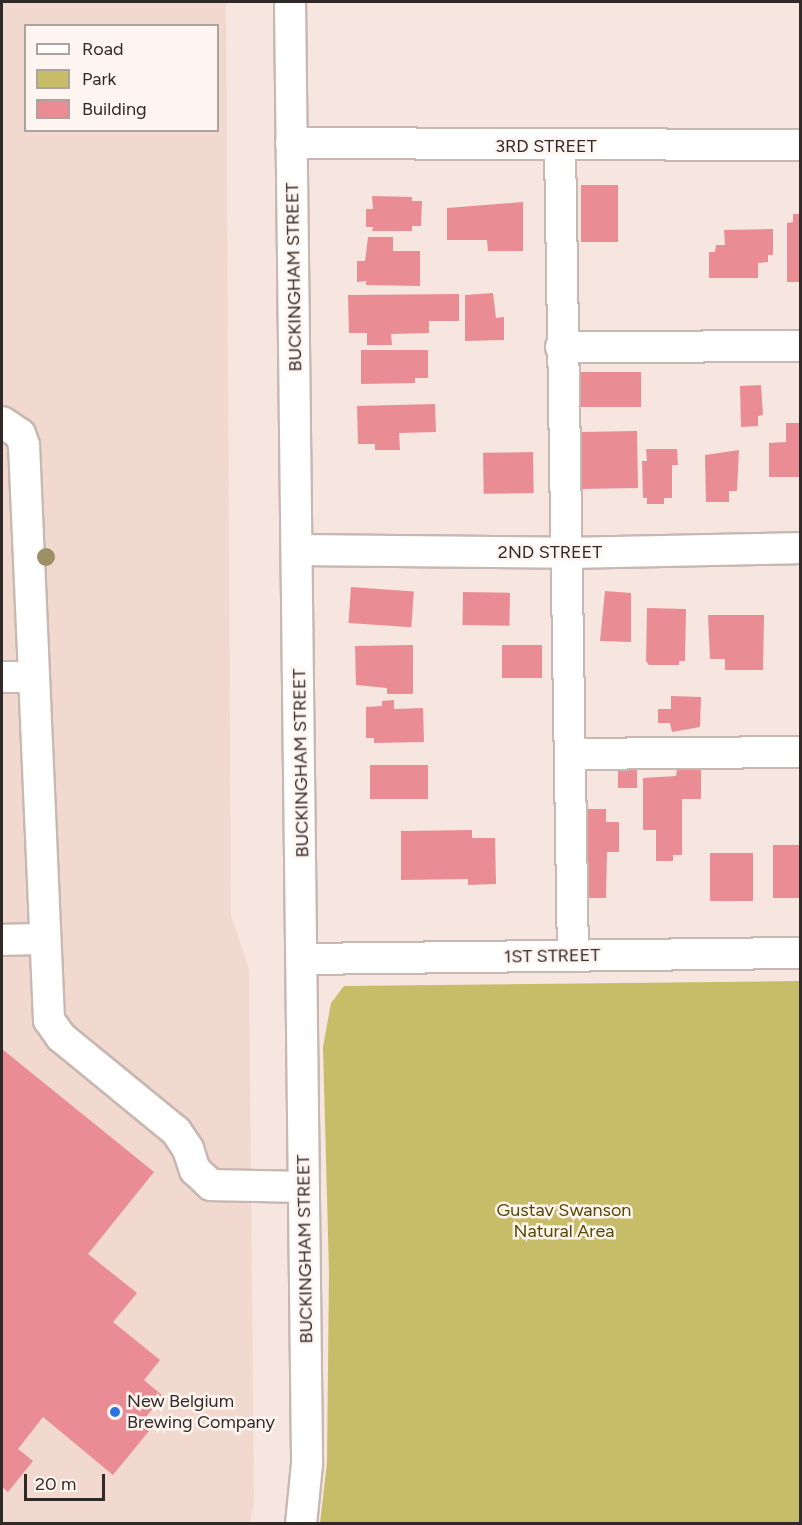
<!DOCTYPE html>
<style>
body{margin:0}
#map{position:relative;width:802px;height:1525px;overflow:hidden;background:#f6e6df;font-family:Figtree,sans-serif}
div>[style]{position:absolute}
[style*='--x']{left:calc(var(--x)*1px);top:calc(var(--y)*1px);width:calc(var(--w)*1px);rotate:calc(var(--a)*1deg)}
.built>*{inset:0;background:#f1d9cf}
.green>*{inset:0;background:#c7bc68}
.building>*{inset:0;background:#e98c94;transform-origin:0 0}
.roads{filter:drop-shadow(2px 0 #c8b8b2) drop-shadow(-2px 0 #c8b8b2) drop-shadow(0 2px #c8b8b2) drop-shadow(0 -2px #c8b8b2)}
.minor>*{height:30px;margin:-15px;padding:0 15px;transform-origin:15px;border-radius:15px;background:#fff}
.trees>*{width:18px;height:18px;margin:-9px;border-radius:50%;background:#9c9064}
.dots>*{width:16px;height:16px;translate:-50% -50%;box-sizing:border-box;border:3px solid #fff5f0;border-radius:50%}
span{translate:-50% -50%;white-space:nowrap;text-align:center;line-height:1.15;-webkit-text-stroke:5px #fff5f0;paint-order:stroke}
.street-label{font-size:18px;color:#2f2927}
.park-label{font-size:18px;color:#534a00}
.poi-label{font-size:18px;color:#2f2927}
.left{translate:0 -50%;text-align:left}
.frame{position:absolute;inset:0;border:3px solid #2f2927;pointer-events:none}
.legend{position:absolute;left:24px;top:24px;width:195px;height:108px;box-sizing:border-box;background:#fff5f0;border:2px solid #aca3a0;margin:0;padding:8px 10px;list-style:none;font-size:18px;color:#2f2927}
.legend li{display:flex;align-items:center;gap:12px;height:30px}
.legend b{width:30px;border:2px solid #aca3a0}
.scale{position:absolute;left:24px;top:1474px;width:81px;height:27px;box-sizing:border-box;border:3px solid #2f2927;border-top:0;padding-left:8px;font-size:18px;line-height:21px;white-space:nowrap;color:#2f2927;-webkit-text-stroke:4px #fff5f0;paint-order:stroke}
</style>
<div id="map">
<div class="built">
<div style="clip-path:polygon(evenodd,2px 2px,226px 2px,231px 916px,249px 969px,254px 1502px,250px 1523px,2px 1524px,2px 2px,26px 26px,218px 26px,218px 130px,26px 130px,26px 26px)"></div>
</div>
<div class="green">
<div style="clip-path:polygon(800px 981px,800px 1523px,320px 1523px,327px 1463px,329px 1272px,323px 1047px,331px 1003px,344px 986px)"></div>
</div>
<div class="building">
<div style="left:581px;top:185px;width:37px;height:57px"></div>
<div style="clip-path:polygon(372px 196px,412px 197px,412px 201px,422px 201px,421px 226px,412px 226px,412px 231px,372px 231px,373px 227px,366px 227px,366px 209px,373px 209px)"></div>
<div style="clip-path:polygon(523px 202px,523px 251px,488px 251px,487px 240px,447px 240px,447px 208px)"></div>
<div style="clip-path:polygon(793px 214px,800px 214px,800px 282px,787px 282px,787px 223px,793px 222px)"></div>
<div style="clip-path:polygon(773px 229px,773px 255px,768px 255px,768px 262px,758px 263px,758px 278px,709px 278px,709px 252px,715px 252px,716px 245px,725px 245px,724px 230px)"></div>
<div style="clip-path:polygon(368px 237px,393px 237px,393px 251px,420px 251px,420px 286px,366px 285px,366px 281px,357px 282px,357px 261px,365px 261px)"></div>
<div style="clip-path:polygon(493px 293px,496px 318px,504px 317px,504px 340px,465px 341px,465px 295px)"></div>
<div style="clip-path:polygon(459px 294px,459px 321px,429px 321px,429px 333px,391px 334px,392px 345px,367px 345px,367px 333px,349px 333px,348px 295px)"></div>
<div style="clip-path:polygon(361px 350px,428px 350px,428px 378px,415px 378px,415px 383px,361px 384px)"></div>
<div style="left:580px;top:372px;width:61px;height:35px"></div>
<div style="clip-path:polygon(761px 385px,763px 415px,758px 416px,758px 426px,741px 427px,740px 386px)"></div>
<div style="clip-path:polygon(435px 404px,436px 432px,399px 433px,400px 450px,375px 450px,375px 444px,358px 444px,357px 406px)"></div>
<div style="clip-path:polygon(786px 423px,800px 423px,800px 477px,769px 477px,769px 443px,786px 442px)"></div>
<div style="left:637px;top:431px;width:57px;height:57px;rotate:89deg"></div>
<div style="clip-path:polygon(646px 449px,677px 449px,678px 465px,672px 465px,672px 498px,664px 498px,664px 504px,647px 504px,647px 498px,643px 498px,642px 461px,647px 461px)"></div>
<div style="clip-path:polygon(739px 450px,737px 491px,729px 491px,729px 502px,706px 502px,705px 455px)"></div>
<div style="left:533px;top:452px;width:41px;height:50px;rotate:89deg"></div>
<div style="left:351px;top:587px;width:63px;height:36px;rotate:4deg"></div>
<div style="clip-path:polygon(605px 591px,631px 593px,631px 642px,600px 641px)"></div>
<div style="left:463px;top:592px;width:47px;height:33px;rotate:1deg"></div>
<div style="clip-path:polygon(647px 608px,686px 609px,685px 661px,679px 661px,679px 665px,649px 665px,646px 661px)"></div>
<div style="clip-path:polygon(708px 615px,764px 615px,763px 670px,725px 670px,725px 659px,710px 659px)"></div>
<div style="clip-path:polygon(413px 645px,413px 694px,387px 694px,387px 688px,356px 685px,355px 646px)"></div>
<div style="left:502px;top:645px;width:40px;height:33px"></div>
<div style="clip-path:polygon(671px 696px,701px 697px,700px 727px,672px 732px,670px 723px,658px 723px,658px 709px,671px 709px)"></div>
<div style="clip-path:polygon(394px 700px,394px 709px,423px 708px,424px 742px,374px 743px,374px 738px,366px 738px,366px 707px,382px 706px,382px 701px)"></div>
<div style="left:428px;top:765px;width:34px;height:58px;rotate:90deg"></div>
<div style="clip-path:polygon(701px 768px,701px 799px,682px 799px,682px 855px,673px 855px,673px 861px,656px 861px,656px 830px,643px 830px,643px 778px,676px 776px,677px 769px)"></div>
<div style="left:618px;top:769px;width:19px;height:19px"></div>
<div style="clip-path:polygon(588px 809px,606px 809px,606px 822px,619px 822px,619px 852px,607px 852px,606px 898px,588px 898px)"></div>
<div style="clip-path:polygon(472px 830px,472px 838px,495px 838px,496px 884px,468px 885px,468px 879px,401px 880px,401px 831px)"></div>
<div style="left:800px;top:845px;width:53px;height:27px;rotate:90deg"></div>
<div style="left:710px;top:853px;width:43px;height:48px"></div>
<div style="clip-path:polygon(2px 1049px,154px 1172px,88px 1254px,137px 1293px,113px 1322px,160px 1360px,144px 1380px,163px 1396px,140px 1424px,149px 1431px,113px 1475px,43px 1417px,18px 1449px,33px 1461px,8px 1492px,2px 1487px)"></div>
</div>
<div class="roads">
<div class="minor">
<div style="--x:290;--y:2;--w:1462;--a:89.33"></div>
<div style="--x:307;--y:1464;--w:60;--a:95.7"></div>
<div style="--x:291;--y:143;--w:509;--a:0.23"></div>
<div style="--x:560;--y:147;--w:809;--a:89.08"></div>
<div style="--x:561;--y:347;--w:239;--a:-0.2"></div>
<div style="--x:2;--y:422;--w:22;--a:34"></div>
<div style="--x:20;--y:434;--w:12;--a:70"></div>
<div style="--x:24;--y:445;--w:576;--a:87.51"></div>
<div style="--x:49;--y:1020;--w:21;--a:55"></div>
<div style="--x:61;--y:1037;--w:149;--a:39.3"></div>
<div style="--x:176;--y:1131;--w:22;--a:56"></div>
<div style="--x:188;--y:1149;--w:22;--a:72"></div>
<div style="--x:195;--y:1170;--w:22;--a:43"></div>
<div style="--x:211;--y:1185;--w:93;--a:1.2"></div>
<div style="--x:299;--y:550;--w:268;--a:0.6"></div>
<div style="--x:567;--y:553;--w:233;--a:-1.2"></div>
<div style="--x:2;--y:677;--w:30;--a:0"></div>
<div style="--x:571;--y:754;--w:229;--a:-0.5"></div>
<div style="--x:2;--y:940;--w:42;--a:-1.4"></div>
<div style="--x:303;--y:959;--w:497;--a:-0.7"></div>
</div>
</div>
<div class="trees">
<div style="left:46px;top:557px"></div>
</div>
<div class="dots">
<div style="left:115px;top:1412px;background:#2c75e1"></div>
</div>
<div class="street-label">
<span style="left:546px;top:146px">3RD STREET</span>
<span style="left:294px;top:277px;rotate:-91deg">BUCKINGHAM STREET</span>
<span style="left:550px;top:552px">2ND STREET</span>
<span style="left:301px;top:763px;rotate:-91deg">BUCKINGHAM STREET</span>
<span style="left:552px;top:956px;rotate:-1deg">1ST STREET</span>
<span style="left:305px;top:1249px;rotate:-91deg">BUCKINGHAM STREET</span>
</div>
<div class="park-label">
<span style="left:564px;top:1221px">Gustav Swanson<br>Natural Area</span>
</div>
<div class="poi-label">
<span class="left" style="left:127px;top:1412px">New Belgium<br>Brewing Company</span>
</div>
<div class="frame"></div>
<ul class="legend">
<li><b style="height:8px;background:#fff"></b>Road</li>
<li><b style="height:16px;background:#c7bc68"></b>Park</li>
<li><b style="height:16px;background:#e98c94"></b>Building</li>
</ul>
<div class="scale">20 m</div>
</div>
